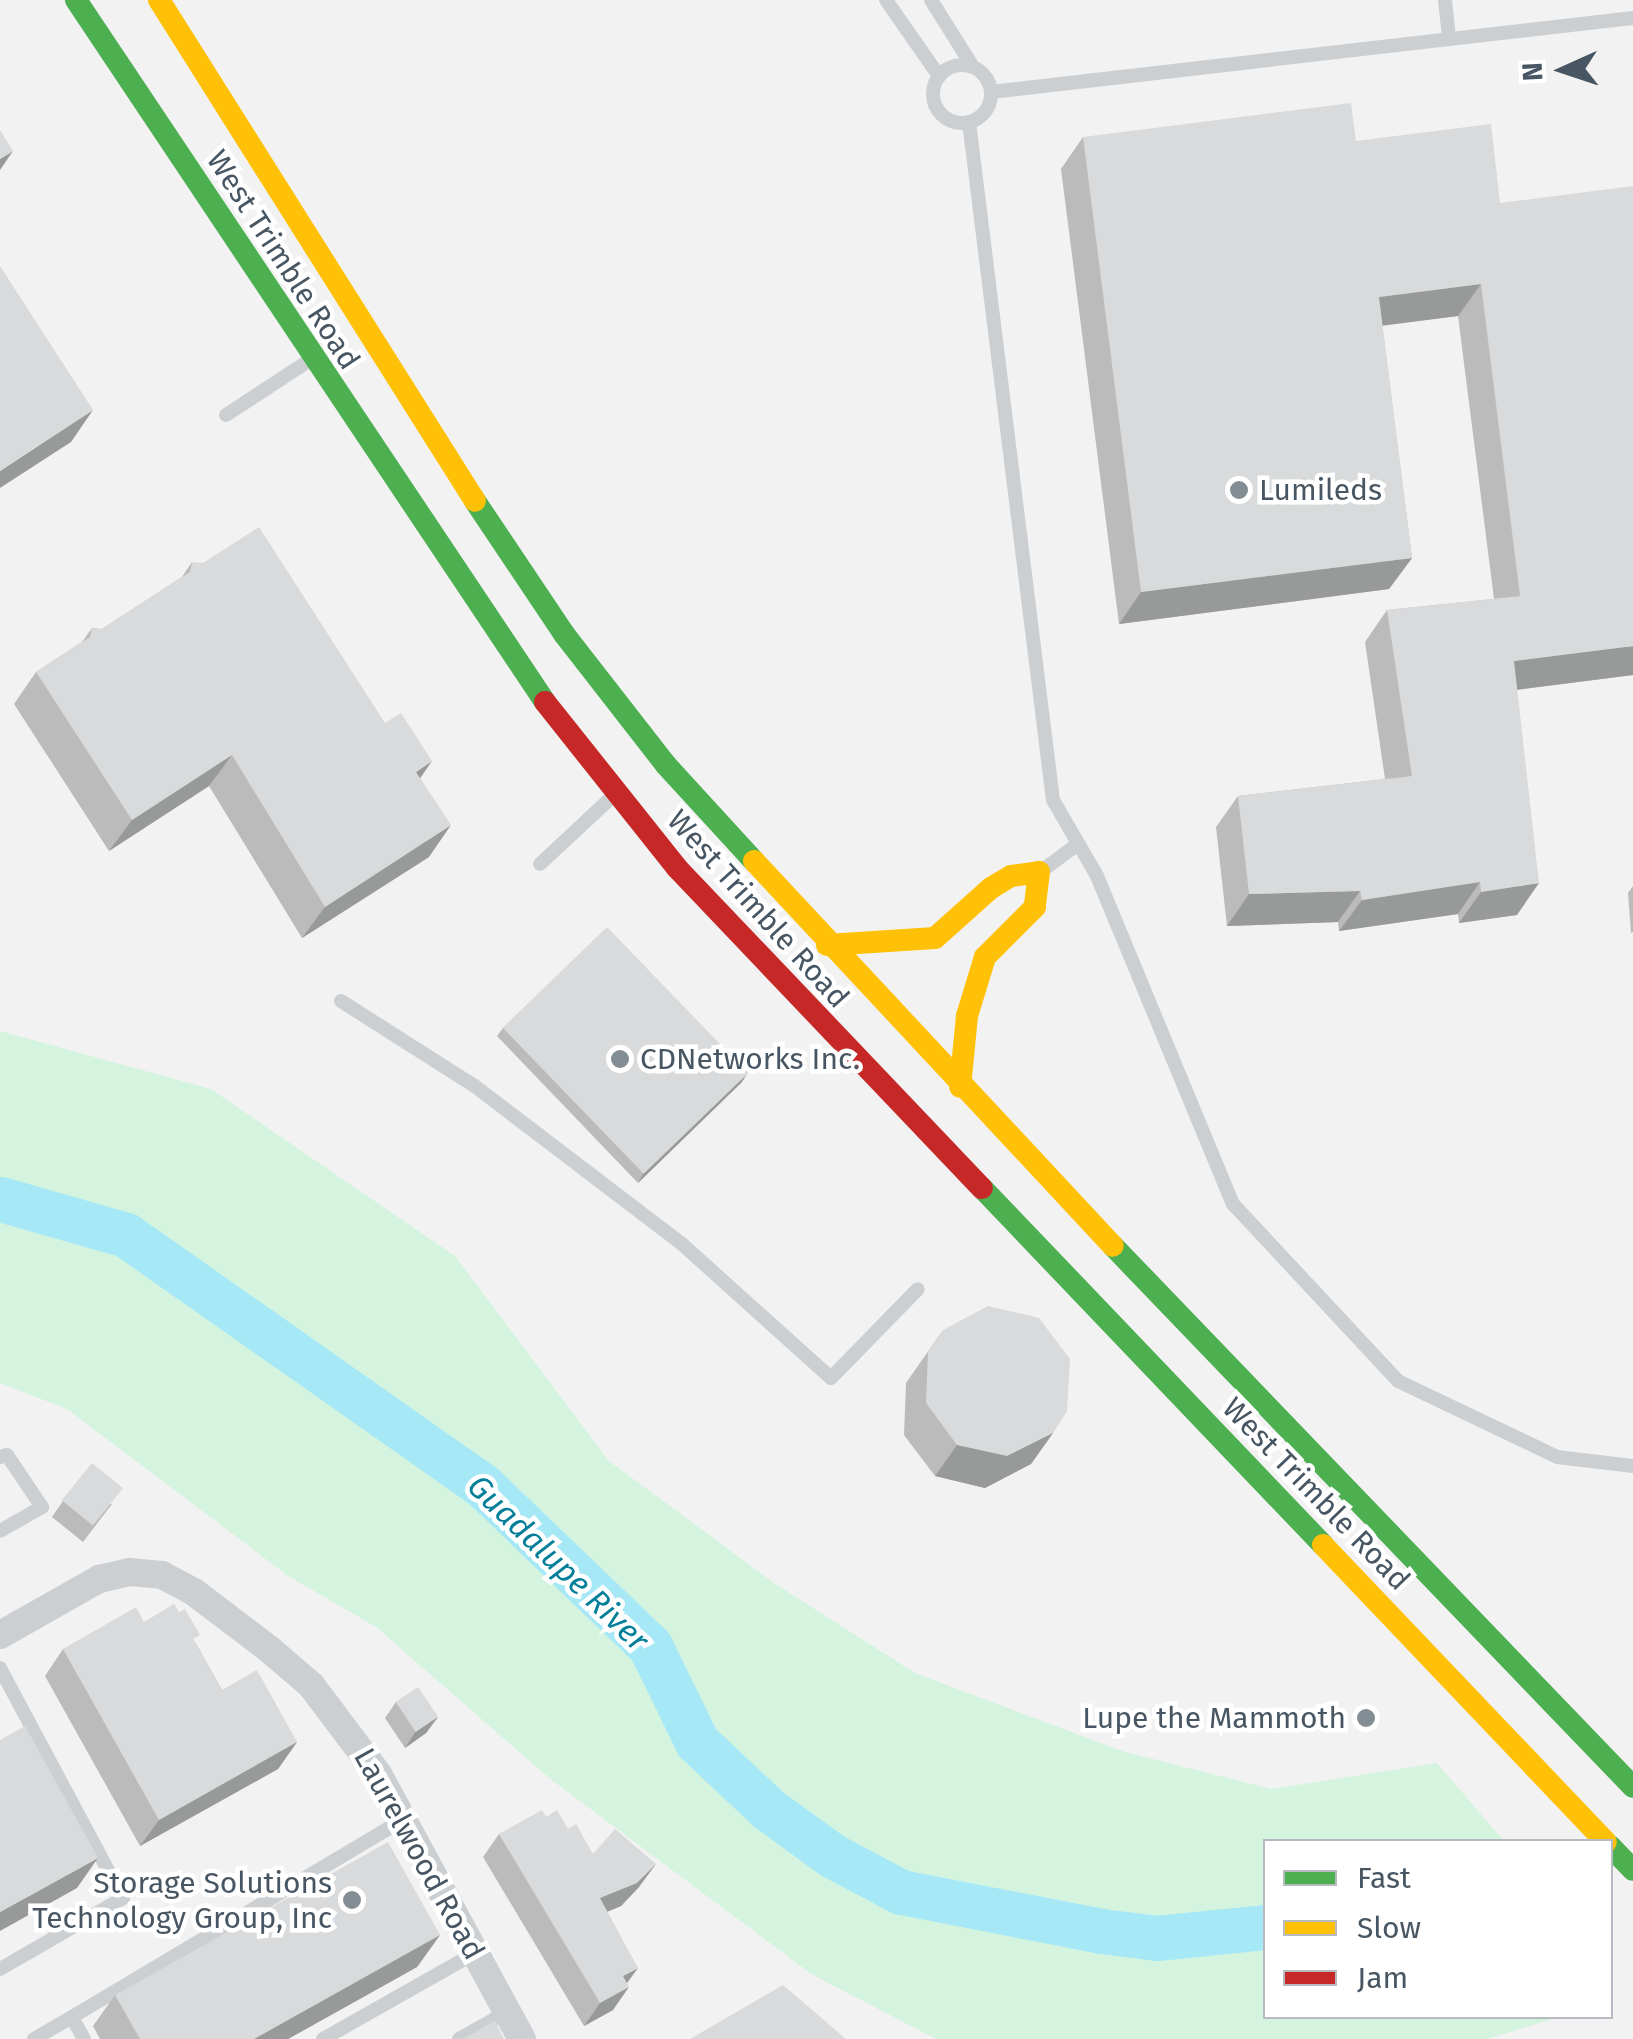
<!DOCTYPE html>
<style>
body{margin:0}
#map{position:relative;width:1633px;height:2039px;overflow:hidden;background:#f3f2f2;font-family:"Fira Sans",sans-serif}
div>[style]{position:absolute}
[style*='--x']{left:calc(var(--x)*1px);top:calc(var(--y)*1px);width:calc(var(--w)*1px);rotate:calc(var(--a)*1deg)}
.green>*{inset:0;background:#d5f4e0}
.river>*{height:45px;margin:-22.5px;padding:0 22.5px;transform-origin:22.5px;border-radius:22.5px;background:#a6e8f6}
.lane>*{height:14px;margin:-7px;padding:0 7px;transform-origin:7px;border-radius:7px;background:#cccfd2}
.lane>.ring{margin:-7px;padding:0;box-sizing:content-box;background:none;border:14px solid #cccfd2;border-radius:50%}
.street>*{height:28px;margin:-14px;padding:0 14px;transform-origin:14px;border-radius:14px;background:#cccfd2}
.fast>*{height:22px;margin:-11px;padding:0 11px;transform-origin:11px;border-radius:11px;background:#4caf50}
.slow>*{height:22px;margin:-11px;padding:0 11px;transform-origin:11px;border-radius:11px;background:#ffc107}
.jam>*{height:22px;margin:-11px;padding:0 11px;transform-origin:11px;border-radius:11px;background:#c62828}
.wall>*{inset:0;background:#bbbbbc}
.shaded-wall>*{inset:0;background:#989999}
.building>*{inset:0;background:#d9dadb;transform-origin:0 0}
.dots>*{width:28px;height:28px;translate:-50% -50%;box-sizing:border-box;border:5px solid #fff;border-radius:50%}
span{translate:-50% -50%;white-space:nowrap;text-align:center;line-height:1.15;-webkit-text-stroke:9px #fff;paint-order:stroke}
.street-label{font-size:30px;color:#475662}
.poi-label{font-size:30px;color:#475662}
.left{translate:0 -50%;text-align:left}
.right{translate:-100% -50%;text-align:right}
.water-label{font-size:32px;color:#037f9a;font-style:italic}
.legend{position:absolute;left:1263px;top:1839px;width:350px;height:180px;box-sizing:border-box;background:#fff;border:2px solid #b5bbc0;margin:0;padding:12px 18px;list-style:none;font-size:30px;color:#475662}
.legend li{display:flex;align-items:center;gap:20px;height:50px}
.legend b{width:50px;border:2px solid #b5bbc0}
.north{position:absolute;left:1513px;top:20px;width:100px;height:100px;-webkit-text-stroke:8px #fff;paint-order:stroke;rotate:267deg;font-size:28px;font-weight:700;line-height:40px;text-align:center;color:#475662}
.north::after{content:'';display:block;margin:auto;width:35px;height:45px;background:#475662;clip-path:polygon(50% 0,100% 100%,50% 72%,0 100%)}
</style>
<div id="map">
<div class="green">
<div style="clip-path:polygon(0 1031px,211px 1089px,455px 1256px,609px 1461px,774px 1583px,915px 1673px,1122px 1751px,1271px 1789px,1437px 1763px,1504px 1841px,1266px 1842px,1266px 2016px,1559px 2017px,1487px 2039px,936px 2039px,811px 1974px,549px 1778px,376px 1627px,288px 1576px,67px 1409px,0 1383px)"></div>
</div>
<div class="river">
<div style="--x:0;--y:1199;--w:131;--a:15.9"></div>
<div style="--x:126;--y:1235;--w:435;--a:35.1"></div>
<div style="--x:482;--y:1485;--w:233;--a:43.8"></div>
<div style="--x:650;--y:1646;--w:107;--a:63.9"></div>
<div style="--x:697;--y:1742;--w:98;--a:43.3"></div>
<div style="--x:768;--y:1809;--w:80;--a:35.9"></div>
<div style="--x:833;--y:1856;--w:77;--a:27.9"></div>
<div style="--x:901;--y:1892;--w:204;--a:11"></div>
<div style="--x:1101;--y:1931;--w:56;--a:7.1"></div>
<div style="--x:1157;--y:1938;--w:110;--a:-5.8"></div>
</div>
<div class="lane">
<div style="--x:886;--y:0;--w:93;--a:55.1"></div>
<div style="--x:931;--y:0;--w:79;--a:57.9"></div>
<div style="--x:1445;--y:0;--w:36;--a:84"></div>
<div class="ring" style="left:933px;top:65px;width:44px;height:44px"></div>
<div style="--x:991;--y:92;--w:646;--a:-6.58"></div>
<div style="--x:969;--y:122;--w:683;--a:82.94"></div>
<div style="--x:1053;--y:800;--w:88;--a:59.9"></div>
<div style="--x:1097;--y:876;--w:355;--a:67.5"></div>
<div style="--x:1233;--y:1204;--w:242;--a:47"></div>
<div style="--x:1398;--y:1381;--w:176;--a:25.5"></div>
<div style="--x:1557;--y:1457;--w:77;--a:6.8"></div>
<div style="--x:226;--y:415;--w:97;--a:-33.2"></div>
<div style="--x:540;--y:864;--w:100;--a:-43"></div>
<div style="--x:1044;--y:869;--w:42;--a:-36.3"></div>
<div style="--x:341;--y:1001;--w:160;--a:32.5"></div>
<div style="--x:476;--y:1087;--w:259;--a:37.3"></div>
<div style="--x:682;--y:1244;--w:200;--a:42"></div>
<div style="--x:831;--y:1378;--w:124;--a:-45.7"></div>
<div style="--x:0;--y:1457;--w:7;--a:-16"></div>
<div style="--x:7;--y:1455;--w:63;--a:56.1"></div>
<div style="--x:42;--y:1507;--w:48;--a:150.3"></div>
<div style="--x:0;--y:1668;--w:261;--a:61.9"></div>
<div style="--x:123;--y:1898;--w:142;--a:150"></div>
<div style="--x:34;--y:2039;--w:44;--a:-30.1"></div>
<div style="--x:84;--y:2039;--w:25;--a:-119"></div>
<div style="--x:72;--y:2017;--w:385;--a:-30.8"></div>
<div style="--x:323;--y:2039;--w:175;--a:-29.5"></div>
<div style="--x:459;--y:2039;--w:55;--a:-29.4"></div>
</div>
<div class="street">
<div style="--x:0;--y:1635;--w:114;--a:-29.5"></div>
<div style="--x:99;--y:1579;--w:31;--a:-13"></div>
<div style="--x:129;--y:1572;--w:33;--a:5"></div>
<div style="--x:162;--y:1575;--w:36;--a:28"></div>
<div style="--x:194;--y:1592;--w:94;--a:37.2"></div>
<div style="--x:269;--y:1649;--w:55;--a:40.6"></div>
<div style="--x:311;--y:1685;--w:111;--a:53"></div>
<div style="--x:378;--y:1774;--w:302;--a:61.5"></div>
</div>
<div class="fast">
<div style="--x:76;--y:0;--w:844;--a:56.25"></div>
<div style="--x:475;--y:501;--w:160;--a:56.2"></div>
<div style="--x:564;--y:634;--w:166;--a:52.1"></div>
<div style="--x:666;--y:765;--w:130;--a:47.5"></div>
<div style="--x:982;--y:1188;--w:494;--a:46.3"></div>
<div style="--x:1113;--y:1246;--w:750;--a:46.13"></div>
<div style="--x:1610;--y:1846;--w:33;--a:46"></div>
</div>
<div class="slow">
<div style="--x:159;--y:0;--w:592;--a:57.76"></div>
<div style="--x:754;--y:861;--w:526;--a:47"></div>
<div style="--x:827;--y:945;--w:108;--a:-3.7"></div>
<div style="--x:935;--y:938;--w:75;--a:-41.8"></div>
<div style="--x:991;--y:888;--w:23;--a:-31"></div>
<div style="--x:1011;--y:876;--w:28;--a:-8"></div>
<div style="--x:1039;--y:872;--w:35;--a:97"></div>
<div style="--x:1035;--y:907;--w:71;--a:135"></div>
<div style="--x:985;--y:957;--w:62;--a:107"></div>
<div style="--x:967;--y:1016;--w:71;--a:95.6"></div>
<div style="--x:1323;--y:1545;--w:410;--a:46.4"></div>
</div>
<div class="jam">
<div style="--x:545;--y:702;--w:212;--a:51.5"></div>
<div style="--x:677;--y:868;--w:442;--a:46.4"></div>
</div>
<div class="wall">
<div style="clip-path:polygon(1083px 137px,1356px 141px,1500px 203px,1633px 675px,1517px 690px,1517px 915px,1459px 923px,1458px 914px,1339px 931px,1338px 922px,1227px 926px,1216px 827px,1238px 796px,1385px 779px,1365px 642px,1387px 610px,1494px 599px,1458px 316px,1382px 325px,1412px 558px,1389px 589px,1119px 624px,1061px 169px)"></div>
<div style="clip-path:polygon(192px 562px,420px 778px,429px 857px,302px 938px,209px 786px,109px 851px,14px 704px,36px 672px,82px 642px,92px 628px,102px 629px,182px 577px)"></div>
<div style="clip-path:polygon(1633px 886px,1633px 932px,1631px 933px,1628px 893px)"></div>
<div style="clip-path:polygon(503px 1028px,742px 1082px,638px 1183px,497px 1036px)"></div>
<div style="clip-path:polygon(943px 1330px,1053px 1433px,1031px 1464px,985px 1488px,935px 1476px,904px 1435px,906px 1383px)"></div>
<div style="clip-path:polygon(63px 1501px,112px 1504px,83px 1542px,52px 1517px)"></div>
<div style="clip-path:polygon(144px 1622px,195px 1642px,222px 1690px,297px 1742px,278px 1769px,140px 1846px,45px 1676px,63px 1649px)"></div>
<div style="clip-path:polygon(396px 1702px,438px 1717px,426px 1733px,405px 1748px,385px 1718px)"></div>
<div style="clip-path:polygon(546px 1817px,568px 1829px,593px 1854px,639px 1887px,621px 1906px,607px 1912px,627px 1984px,613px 2010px,584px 2026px,483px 1857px,499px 1834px)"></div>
<div style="clip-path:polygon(440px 1935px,417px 1967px,288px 2039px,100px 2039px,93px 2026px,115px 1995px)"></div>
</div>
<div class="shaded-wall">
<div style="clip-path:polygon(13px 151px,0 170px,0 159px)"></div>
<div style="clip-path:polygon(1481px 284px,1458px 316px,1357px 329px,1379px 297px)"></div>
<div style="clip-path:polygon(93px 410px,71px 442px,0 488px,0 471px)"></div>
<div style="clip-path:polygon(1412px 558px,1389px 589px,1119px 624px,1141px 592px)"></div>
<div style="clip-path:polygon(1633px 646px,1633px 675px,1491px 693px,1514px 661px)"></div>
<div style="clip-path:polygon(232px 755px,209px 786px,109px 851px,132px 820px)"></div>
<div style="clip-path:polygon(432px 761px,410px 793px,416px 772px)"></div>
<div style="clip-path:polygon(451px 825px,429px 857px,302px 938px,325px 907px)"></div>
<div style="clip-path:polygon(1480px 882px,1458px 914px,1339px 931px,1362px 900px)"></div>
<div style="clip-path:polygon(1539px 883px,1517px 915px,1459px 923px,1481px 892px)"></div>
<div style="clip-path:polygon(1360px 891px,1338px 922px,1227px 926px,1249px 894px)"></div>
<div style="clip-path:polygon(747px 1074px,742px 1082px,638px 1183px,643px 1174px)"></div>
<div style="clip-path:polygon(1053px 1433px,1031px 1464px,985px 1488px,935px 1476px,957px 1445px)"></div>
<div style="clip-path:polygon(438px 1717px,426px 1733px,405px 1748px,416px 1731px)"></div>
<div style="clip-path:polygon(297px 1742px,278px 1769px,140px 1846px,159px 1820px)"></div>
<div style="clip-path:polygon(98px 1858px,77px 1888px,0 1931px,0 1912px)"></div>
<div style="clip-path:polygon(656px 1864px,639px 1887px,621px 1906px,584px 1921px,600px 1898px)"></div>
<div style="clip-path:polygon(440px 1935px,417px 1967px,288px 2039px,254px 2039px)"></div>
<div style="clip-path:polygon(638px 1968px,622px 1990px,629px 1987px,613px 2010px,584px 2026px,600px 2003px,623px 1976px)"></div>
</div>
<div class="building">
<div style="clip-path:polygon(1351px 103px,1356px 141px,1491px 124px,1500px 203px,1633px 186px,1633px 646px,1514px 661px,1539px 883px,1481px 892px,1480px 882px,1362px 900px,1360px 891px,1249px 894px,1238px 796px,1412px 776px,1387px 610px,1520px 596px,1481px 284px,1379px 297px,1412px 558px,1141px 592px,1083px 137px)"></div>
<div style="clip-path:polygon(0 130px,13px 151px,0 159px)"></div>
<div style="clip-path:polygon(0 266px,93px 410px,0 471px)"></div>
<div style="clip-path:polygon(259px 527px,385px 723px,401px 713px,432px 761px,416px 772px,451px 825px,325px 907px,232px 755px,132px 820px,36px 672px,90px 637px,92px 628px,102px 629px,190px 572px,192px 562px,203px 563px)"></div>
<div style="left:607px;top:927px;width:203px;height:145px;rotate:46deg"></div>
<div style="clip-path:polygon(988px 1306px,1039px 1318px,1070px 1359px,1067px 1411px,1053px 1433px,1007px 1456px,957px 1445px,926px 1403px,928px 1352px,943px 1330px)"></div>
<div style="left:92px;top:1463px;width:40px;height:48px;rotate:39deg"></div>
<div style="clip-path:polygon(174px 1604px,179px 1612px,185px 1609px,200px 1635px,193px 1639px,222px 1690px,257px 1670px,297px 1742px,159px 1820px,63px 1649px,136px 1607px,144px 1622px)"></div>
<div style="left:418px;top:1687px;width:36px;height:27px;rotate:56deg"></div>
<div style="clip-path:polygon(25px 1726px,98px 1858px,0 1912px,0 1740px)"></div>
<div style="clip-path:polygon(542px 1810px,546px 1817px,557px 1810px,568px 1829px,576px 1824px,593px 1854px,615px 1829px,656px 1864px,637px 1883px,600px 1898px,638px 1968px,623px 1976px,629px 1987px,600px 2003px,499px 1834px)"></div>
<div style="clip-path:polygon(388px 1842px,440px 1935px,254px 2039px,140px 2039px,115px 1995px)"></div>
<div style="clip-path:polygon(783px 1985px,846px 2039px,690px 2039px)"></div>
<div style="clip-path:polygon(495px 2021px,504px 2039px,463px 2039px)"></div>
</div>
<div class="dots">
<div style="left:1239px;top:490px;background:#838d94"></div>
<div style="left:620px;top:1059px;background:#838d94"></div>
<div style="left:1366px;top:1718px;background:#838d94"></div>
<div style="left:352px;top:1900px;background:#838d94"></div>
</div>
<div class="street-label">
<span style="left:283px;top:260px;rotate:57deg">West Trimble Road</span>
<span style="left:758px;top:909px;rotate:48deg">West Trimble Road</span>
<span style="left:1316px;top:1494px;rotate:46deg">West Trimble Road</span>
<span style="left:419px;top:1854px;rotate:61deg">Laurelwood Road</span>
</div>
<div class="poi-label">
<span class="left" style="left:1259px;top:490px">Lumileds</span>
<span class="left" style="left:640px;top:1059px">CDNetworks Inc.</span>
<span class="right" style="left:1346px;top:1718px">Lupe the Mammoth</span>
<span class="right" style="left:332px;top:1900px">Storage Solutions<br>Technology Group, Inc</span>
</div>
<div class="water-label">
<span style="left:558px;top:1563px;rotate:44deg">Guadalupe River</span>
</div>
<ul class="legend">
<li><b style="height:12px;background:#4caf50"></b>Fast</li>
<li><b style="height:12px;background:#ffc107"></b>Slow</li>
<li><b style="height:12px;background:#c62828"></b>Jam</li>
</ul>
<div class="north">N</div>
</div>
